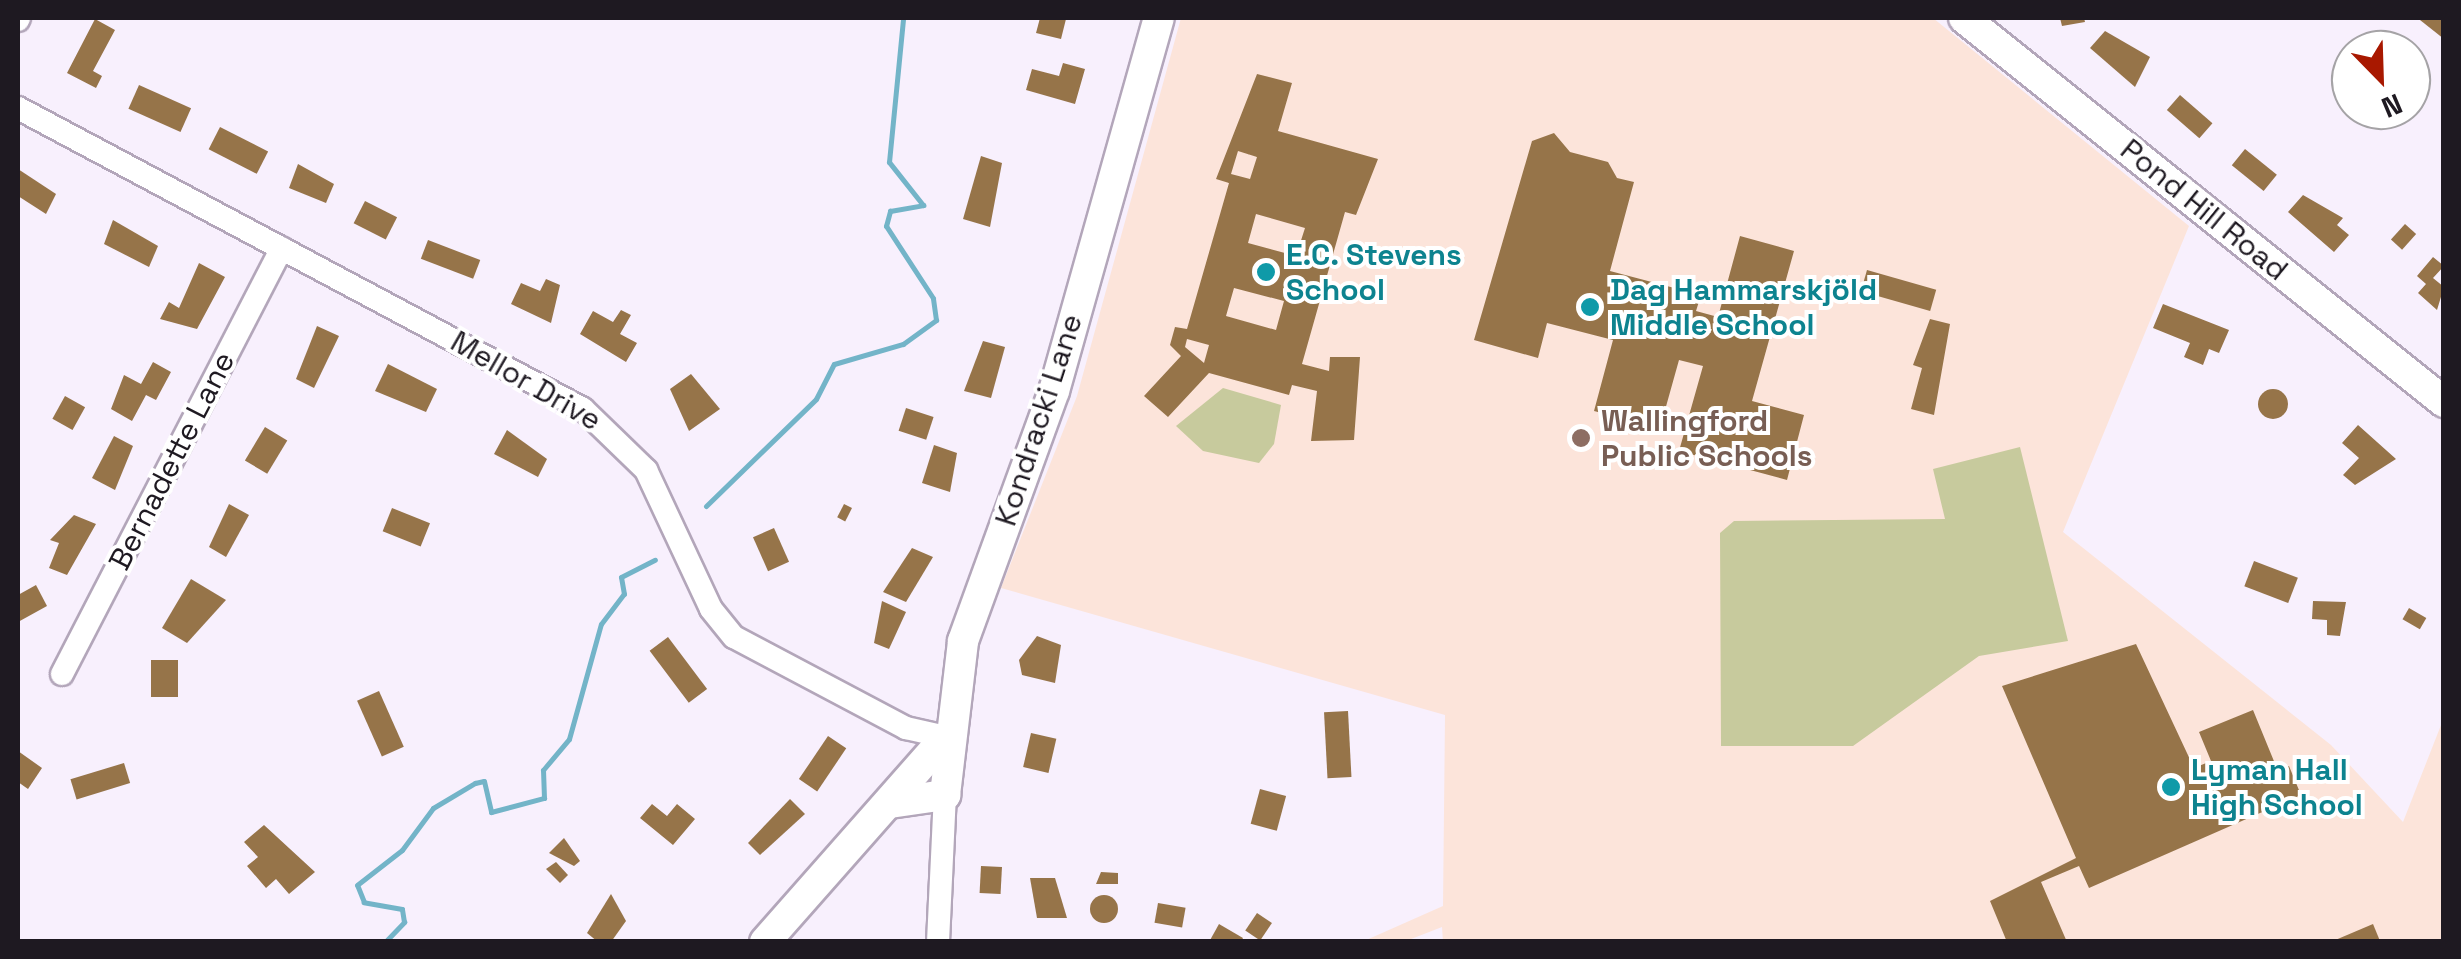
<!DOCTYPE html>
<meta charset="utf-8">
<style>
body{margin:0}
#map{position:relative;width:2461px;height:959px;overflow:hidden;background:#f8f0fd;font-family:"Space Grotesk",sans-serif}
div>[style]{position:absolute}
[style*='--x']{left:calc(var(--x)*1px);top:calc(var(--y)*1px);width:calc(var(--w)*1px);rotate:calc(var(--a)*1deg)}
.education>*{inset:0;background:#fce4da}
.green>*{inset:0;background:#c7ca9d}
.stream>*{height:5px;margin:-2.5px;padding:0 2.5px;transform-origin:2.5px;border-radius:2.5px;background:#73b4c8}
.building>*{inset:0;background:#967449;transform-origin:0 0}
.round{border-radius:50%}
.roads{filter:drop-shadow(2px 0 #b3a6ba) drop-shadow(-2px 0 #b3a6ba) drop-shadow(0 2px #b3a6ba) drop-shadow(0 -2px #b3a6ba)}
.minor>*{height:22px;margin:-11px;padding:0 11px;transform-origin:11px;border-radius:11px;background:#fff}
.secondary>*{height:30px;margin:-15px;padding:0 15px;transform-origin:15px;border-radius:15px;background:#fff}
.dots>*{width:28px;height:28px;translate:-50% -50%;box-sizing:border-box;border:5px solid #fff;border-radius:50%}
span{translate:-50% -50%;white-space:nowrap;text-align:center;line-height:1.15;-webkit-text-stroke:8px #fff;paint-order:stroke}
.street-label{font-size:30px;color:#1e1921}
.culture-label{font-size:30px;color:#0d838f;font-weight:700}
.left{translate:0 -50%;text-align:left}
.education-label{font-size:30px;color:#785e54;font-weight:700}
.frame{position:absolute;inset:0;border:20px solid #1e1921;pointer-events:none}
.north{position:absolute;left:2331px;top:30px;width:100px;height:100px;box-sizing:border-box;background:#fff;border:2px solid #a5a3a6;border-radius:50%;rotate:157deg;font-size:28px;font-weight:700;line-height:40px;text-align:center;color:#1e1921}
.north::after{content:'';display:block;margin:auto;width:35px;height:45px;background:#a81800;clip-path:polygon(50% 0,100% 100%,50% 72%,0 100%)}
</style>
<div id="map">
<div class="education">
<div style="clip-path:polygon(1181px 18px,1933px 18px,2189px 226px,2063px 532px,2331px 745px,2403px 822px,2443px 720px,2443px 941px,1443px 942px,1442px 927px,1406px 941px,1364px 941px,1443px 906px,1445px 715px,1001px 588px,1077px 396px)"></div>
</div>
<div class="green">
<div style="clip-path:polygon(1223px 388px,1281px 405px,1274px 444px,1259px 463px,1203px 451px,1176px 426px)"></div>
<div style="clip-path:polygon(2020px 447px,2068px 641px,1979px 656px,1853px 746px,1721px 746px,1720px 533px,1734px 521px,1945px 519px,1933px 469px)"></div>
</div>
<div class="stream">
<div style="--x:706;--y:506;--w:153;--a:-44.2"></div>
<div style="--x:816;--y:399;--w:39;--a:-63"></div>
<div style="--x:834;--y:364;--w:72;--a:-16.2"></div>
<div style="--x:903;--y:344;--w:41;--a:-36"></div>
<div style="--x:936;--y:320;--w:22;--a:-98"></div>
<div style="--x:933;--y:298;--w:86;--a:-123.1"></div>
<div style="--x:886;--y:226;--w:16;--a:-75"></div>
<div style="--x:890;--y:211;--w:34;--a:-10"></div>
<div style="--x:923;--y:205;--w:55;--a:-128.3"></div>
<div style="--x:889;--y:162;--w:145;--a:-84.4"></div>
<div style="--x:385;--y:942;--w:28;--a:-46"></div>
<div style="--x:404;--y:922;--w:13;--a:-99"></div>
<div style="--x:402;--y:909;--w:39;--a:-170"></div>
<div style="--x:364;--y:902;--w:18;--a:-112"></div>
<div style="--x:357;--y:885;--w:57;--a:-37.9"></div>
<div style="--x:402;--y:850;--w:52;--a:-53.6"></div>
<div style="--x:433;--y:808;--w:49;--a:-30.8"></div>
<div style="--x:475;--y:783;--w:9;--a:-13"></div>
<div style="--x:484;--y:781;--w:32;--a:77"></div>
<div style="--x:491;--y:812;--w:55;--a:-14.8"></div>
<div style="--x:544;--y:798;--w:28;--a:-92"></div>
<div style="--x:543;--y:770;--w:40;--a:-50"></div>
<div style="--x:569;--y:739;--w:119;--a:-74.5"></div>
<div style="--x:601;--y:624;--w:38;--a:-53"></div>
<div style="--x:624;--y:594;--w:17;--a:-100"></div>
<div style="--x:621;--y:577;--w:38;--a:-27"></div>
</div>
<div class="building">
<div style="clip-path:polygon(1040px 18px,1066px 19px,1061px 39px,1036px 33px)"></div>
<div style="clip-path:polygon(2060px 18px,2084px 18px,2085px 22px,2062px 26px)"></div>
<div style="clip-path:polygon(2423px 18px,2444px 18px,2444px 39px,2420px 20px)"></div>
<div style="clip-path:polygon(95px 19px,115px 30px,93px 71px,102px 76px,96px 88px,67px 73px)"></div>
<div style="clip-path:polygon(2105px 31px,2150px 57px,2135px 87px,2090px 48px)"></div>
<div style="clip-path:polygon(1063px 63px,1085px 69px,1075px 104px,1026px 90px,1032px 69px,1059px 76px)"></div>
<div style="clip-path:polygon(evenodd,1257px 74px,1292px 83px,1278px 131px,1378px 159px,1356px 215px,1345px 212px,1302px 364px,1329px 371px,1330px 357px,1360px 357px,1354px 440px,1311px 441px,1317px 391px,1292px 385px,1289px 395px,1209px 373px,1168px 417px,1144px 396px,1181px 356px,1170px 345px,1175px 327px,1187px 329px,1229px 183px,1216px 179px,1257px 74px,1238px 151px,1257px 157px,1250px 179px,1231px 174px,1238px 151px,1257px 74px,1256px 214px,1305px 228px,1296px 256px,1248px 243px,1256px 214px,1257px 74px,1234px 288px,1284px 301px,1276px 330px,1226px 316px,1234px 288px,1257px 74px,1187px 339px,1209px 345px,1204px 363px,1185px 347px,1187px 339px)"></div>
<div style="left:139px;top:85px;width:57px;height:26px;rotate:24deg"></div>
<div style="left:2180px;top:95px;width:43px;height:20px;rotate:41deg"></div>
<div style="left:220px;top:127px;width:54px;height:25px;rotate:27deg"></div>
<div style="clip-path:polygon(1554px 133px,1570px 152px,1608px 162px,1617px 178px,1634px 182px,1610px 271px,1701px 295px,1696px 311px,1718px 317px,1740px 236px,1794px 251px,1752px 401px,1804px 415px,1787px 480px,1679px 451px,1703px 366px,1679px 360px,1660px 428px,1594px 411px,1613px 340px,1547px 323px,1538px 358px,1474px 340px,1532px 141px)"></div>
<div style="left:2245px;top:149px;width:41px;height:21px;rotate:39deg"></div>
<div style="clip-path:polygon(981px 156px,1002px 163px,990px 227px,963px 219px)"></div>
<div style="clip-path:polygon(298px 164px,334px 184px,326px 203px,289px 188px)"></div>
<div style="clip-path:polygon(18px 169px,56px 194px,46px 214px,18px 196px)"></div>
<div style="clip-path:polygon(2303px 195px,2343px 218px,2337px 225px,2349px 235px,2334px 252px,2288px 212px)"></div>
<div style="left:365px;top:201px;width:36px;height:25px;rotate:27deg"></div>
<div style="clip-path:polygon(113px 220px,158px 246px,149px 267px,104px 244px)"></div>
<div style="left:2405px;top:224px;width:15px;height:21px;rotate:42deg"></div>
<div style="left:428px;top:240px;width:56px;height:20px;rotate:21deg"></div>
<div style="clip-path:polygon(2433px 257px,2444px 266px,2433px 278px,2444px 287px,2437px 310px,2418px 293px,2426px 284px,2417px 276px)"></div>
<div style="clip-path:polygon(199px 263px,225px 277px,197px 329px,160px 319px,169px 302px,179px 308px)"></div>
<div style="left:1867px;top:270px;width:72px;height:22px;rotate:16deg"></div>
<div style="clip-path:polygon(546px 279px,560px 285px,551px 323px,511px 304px,521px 283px,540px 291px)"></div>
<div style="clip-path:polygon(2163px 304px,2229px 330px,2219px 353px,2209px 349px,2203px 365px,2184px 357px,2190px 343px,2153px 328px)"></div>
<div style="clip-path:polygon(621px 310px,631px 315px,620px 334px,637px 343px,626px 362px,580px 334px,593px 311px,613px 322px)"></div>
<div style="clip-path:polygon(1930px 319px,1950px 324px,1934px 415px,1911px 409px,1922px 368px,1913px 365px)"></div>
<div style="clip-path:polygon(317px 326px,339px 336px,314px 388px,296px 379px)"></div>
<div style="clip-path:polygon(983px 341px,1005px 347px,991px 398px,964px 391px)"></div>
<div style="clip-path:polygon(153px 362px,171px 372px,156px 400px,146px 395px,132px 421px,111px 409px,124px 375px,141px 384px)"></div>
<div style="clip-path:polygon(388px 364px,437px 389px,426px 412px,375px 391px)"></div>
<div style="clip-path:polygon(691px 374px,720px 409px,689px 431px,670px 389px)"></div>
<div class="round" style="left:2258px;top:389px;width:30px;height:30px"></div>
<div style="left:65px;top:396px;width:23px;height:26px;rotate:29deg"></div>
<div style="left:906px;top:408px;width:29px;height:24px;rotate:18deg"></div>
<div style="clip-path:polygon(2358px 425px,2396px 459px,2355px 485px,2343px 475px,2359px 458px,2342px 443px)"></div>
<div style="left:265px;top:427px;width:26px;height:39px;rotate:31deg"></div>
<div style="clip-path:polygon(507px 430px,547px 459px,538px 477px,494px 454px)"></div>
<div style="clip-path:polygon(114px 436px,133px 446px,115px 490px,92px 478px)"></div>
<div style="clip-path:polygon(934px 445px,957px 453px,950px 492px,922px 483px)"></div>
<div style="clip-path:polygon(229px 504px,249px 515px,226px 557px,209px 547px)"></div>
<div style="left:844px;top:504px;width:9px;height:15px;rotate:27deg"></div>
<div style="left:392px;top:508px;width:41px;height:25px;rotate:22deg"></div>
<div style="clip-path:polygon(74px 515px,96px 524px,67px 575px,49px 568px,59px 543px,50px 540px)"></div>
<div style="left:774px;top:528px;width:37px;height:23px;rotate:66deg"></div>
<div style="clip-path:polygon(912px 548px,933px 557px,906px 602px,883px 592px)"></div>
<div style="left:2254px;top:561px;width:47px;height:27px;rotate:21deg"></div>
<div style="clip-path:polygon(191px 579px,226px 600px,187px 643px,162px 628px)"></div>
<div style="clip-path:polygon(36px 585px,47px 606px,18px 622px,18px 595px)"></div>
<div style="clip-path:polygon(882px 601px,906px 612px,889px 649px,874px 643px)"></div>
<div style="clip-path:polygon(2313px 601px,2346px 602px,2340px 636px,2327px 635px,2327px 620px,2312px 619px)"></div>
<div style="left:2409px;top:608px;width:20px;height:13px;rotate:30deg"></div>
<div style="clip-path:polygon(1037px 636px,1061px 645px,1055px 683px,1022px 675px,1019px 660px)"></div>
<div style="left:668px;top:637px;width:65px;height:23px;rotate:53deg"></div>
<div style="clip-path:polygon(2136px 644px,2194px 768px,2211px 761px,2199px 732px,2253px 710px,2278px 771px,2289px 766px,2301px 795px,2089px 888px,2079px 866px,2041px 882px,2067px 942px,2007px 942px,1990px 901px,2076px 858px,2002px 686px)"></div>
<div style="left:151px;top:660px;width:27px;height:37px"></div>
<div style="left:379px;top:691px;width:61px;height:24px;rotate:66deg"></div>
<div style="left:1348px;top:711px;width:66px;height:24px;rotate:87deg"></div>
<div style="left:1031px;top:733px;width:26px;height:35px;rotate:13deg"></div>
<div style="left:828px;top:736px;width:22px;height:52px;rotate:34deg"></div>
<div style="clip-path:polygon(18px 751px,42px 768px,28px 789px,18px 782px)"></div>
<div style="left:124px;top:763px;width:21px;height:56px;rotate:73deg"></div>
<div style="left:1260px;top:789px;width:27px;height:36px;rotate:15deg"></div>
<div style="clip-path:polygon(790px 799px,805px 814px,760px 855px,748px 843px)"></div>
<div style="clip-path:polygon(652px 804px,667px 816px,677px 804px,695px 819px,673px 845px,640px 818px)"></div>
<div style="clip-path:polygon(264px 825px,315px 872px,289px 894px,276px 879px,266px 888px,247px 866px,258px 857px,244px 842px)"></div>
<div style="clip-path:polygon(564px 838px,580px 861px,574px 866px,549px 853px)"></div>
<div style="clip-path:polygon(556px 862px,568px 875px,560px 883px,546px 869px)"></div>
<div style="left:981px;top:866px;width:21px;height:27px;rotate:3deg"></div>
<div style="clip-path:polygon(1101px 872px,1118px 873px,1118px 884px,1096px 884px)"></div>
<div style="clip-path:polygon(1030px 878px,1055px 878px,1067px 918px,1037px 918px)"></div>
<div style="clip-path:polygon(611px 894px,626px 921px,611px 942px,598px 942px,587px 933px)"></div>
<div class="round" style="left:1090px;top:895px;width:28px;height:28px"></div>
<div style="left:1158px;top:903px;width:28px;height:20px;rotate:10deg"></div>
<div style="left:1257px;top:913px;width:18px;height:21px;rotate:34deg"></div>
<div style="clip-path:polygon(1219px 924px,1243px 938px,1241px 942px,1209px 942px)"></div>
<div style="clip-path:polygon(2373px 924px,2380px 941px,2333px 941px)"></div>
</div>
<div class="roads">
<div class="minor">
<div style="--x:18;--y:20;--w:2;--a:-63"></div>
<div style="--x:18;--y:108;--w:640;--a:28.05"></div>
<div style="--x:583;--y:409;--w:88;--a:44.1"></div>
<div style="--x:646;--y:470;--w:153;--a:64.9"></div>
<div style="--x:711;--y:609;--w:36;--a:51"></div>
<div style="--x:734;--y:637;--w:195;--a:27.9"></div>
<div style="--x:906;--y:728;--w:41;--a:12.7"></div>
<div style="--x:62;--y:674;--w:479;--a:-62.7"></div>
<div style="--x:938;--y:942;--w:147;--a:-87.3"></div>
</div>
<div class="secondary">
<div style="--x:1964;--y:18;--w:615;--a:38.66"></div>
<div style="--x:890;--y:803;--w:56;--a:-8.3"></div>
<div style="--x:945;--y:795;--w:155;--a:-83.3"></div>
<div style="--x:963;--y:641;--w:266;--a:-70"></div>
<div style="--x:1054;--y:391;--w:387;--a:-74.3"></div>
<div style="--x:765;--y:942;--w:273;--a:-48.6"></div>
</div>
</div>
<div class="dots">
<div style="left:1266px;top:272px;background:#0f9aa8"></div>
<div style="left:1590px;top:307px;background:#0f9aa8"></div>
<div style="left:1581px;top:438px;background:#8d6e63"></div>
<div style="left:2171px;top:787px;background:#0f9aa8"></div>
</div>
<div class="street-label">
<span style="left:2204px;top:210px;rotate:39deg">Pond Hill Road</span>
<span style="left:526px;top:381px;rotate:30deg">Mellor Drive</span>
<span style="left:1039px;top:420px;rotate:-72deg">Kondracki Lane</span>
<span style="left:172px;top:461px;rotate:-63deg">Bernadette Lane</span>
</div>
<div class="culture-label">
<span class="left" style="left:1286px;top:272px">E.C. Stevens<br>School</span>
<span class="left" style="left:1610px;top:307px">Dag Hammarskjöld<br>Middle School</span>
<span class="left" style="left:2191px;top:787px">Lyman Hall<br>High School</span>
</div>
<div class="education-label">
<span class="left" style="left:1601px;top:438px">Wallingford<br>Public Schools</span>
</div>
<div class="frame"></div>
<div class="north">N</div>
</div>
